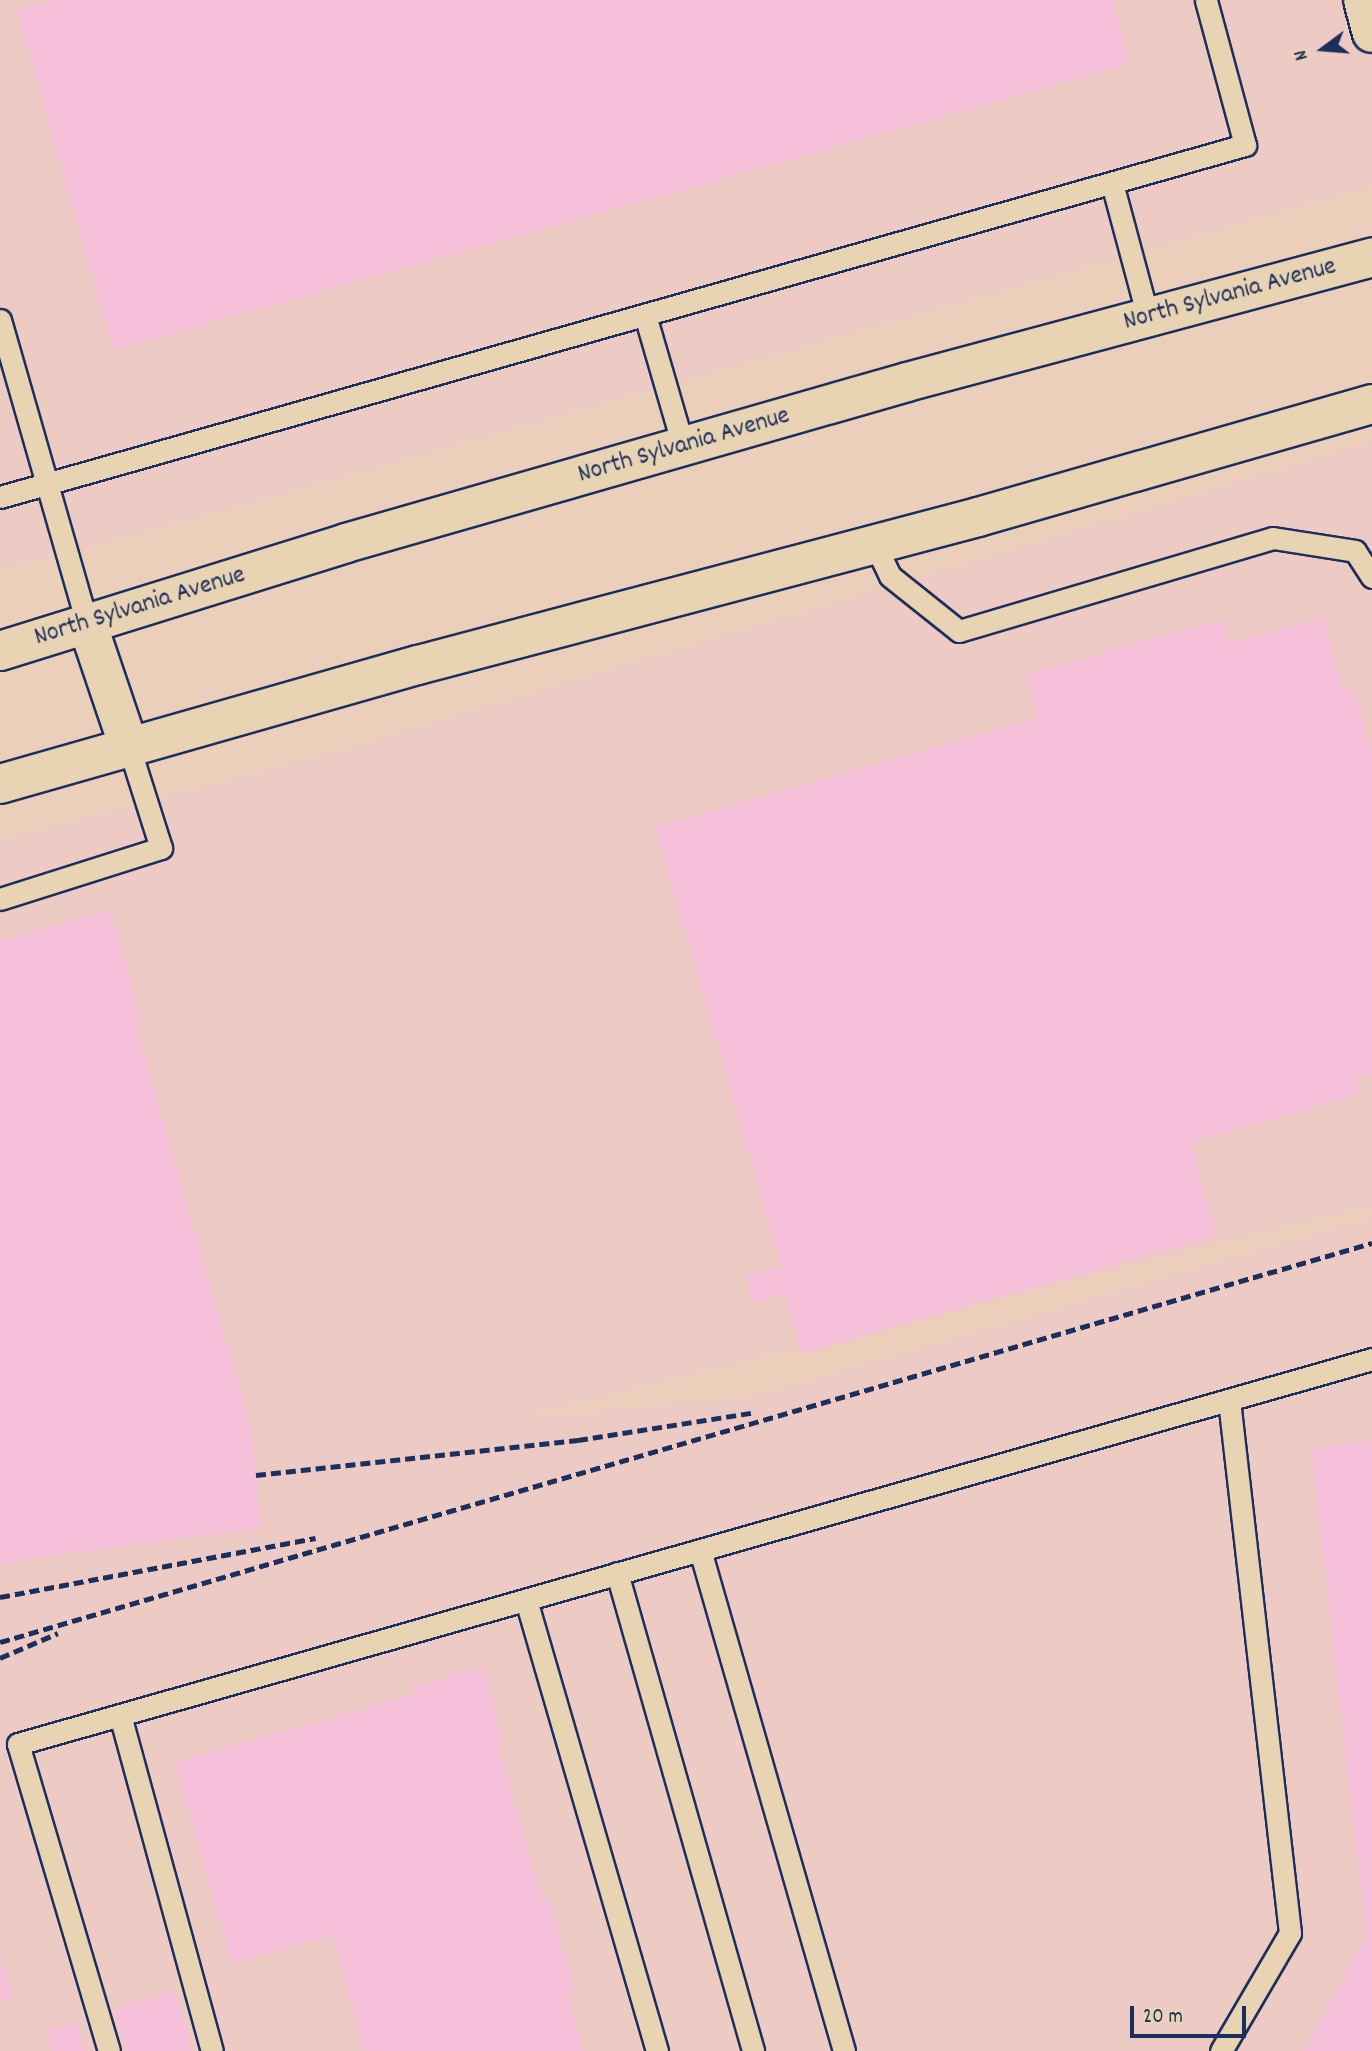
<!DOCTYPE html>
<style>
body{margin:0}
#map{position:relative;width:1372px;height:2051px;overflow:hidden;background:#ebcfba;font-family:Dekko,sans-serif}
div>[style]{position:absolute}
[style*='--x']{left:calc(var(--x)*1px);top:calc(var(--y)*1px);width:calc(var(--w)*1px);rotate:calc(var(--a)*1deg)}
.built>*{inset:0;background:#eecac4}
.building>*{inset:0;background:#f6c0db}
.roads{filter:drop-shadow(2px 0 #1b2f5e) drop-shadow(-2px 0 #1b2f5e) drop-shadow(0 2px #1b2f5e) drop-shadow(0 -2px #1b2f5e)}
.service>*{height:21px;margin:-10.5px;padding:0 10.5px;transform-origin:10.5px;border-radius:10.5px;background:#e8d3b2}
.minor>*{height:38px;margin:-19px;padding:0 19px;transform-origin:19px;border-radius:19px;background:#e8d3b2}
.secondary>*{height:38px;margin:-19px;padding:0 19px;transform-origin:19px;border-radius:19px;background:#e8d3b2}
.rail>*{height:5px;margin-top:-2.5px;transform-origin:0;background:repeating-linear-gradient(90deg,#1b2f5e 0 10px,transparent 0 15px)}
span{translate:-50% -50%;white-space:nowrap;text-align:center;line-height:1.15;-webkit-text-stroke:5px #e8d3b2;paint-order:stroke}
.street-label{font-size:26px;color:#1b2f5e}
.north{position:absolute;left:1288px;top:14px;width:70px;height:70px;-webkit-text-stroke:5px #e8d3b2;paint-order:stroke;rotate:254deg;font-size:19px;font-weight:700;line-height:28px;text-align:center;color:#1b2f5e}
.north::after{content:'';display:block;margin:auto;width:24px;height:32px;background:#1b2f5e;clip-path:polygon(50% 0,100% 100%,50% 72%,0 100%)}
.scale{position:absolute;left:1130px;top:2006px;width:116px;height:32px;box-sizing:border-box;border:4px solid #1b2f5e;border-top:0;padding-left:9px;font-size:21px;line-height:24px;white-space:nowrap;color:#1b2f5e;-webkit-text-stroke:5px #e8d3b2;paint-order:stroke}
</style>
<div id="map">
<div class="built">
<div style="clip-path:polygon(0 0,1372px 0,1372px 187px,212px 514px,0 570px)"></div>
<div style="clip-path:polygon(1372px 441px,1372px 1206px,510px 1420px,761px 1394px,1372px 1217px,1372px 2051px,0 2051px,0 840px,337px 751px)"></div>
</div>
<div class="building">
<div style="clip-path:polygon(57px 0,1112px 0,1130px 64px,113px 350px,17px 11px)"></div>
<div style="clip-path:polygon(1322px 617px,1343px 689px,1354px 690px,1372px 752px,1372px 1073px,1354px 1078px,1360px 1094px,1190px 1143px,1217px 1235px,802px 1354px,785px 1294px,753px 1303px,745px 1276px,781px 1266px,655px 827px,1037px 718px,1025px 675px,1222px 619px,1229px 644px)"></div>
<div style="clip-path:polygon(110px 910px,141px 1018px,134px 1020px,251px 1428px,261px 1528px,27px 1559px,0 1566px,0 941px)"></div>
<div style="clip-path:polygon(1372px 1441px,1372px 2051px,1303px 2051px,1366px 1937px,1311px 1448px)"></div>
<div style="clip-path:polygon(483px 1667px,503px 1739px,497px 1741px,542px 1899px,549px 1897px,575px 1991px,568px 1993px,584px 2051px,365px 2051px,332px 1935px,232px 1964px,175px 1762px,412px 1695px,410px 1687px)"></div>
<div style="clip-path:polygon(0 1953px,14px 1999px,0 2003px)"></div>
<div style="clip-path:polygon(175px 1991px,192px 2051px,126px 2051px,114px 2008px)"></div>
<div style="clip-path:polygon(77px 2022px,85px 2051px,52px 2051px,47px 2030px)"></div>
</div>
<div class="roads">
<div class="service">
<div style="--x:1112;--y:183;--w:139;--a:75"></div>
<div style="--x:645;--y:315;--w:136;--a:73.8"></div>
<div style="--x:0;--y:320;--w:315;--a:74"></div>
<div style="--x:0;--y:497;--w:1294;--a:-15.79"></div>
<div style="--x:1245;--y:145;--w:150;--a:-105.1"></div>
<div style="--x:875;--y:545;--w:34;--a:64"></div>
<div style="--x:890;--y:576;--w:88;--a:38.6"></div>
<div style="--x:959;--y:631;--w:327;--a:-16.5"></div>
<div style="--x:1273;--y:538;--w:83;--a:9"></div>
<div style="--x:1355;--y:551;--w:31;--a:57"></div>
<div style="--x:0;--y:899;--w:169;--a:-17.6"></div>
<div style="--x:161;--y:848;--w:106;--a:-107.6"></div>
<div style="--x:700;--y:1550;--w:521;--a:73.96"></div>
<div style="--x:617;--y:1573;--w:497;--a:74.1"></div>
<div style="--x:526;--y:1600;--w:470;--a:73.8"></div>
<div style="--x:120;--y:1715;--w:348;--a:74.7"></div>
<div style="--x:109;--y:2051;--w:320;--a:-106.5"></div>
<div style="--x:18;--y:1744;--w:1408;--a:-15.87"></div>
<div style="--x:1221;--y:2051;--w:137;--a:-59.7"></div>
<div style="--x:1290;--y:1933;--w:536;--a:-96.53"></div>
</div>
<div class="minor">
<div style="--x:1363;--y:0;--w:34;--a:75"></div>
</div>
<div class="secondary">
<div style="--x:87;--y:623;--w:131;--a:71.3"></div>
<div style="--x:0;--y:651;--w:362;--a:-17.3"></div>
<div style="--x:346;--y:543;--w:584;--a:-16.01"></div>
<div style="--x:907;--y:382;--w:482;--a:-15"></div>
<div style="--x:0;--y:784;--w:435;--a:-15.9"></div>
<div style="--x:418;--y:665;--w:579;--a:-14.8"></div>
<div style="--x:978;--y:517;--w:410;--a:-16"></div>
</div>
</div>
<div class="rail">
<div style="--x:256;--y:1475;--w:324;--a:-6.2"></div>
<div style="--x:578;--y:1440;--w:180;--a:-8.9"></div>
<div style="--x:0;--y:1597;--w:321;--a:-10.6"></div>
<div style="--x:0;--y:1642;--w:1429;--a:-16.22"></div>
<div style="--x:0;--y:1658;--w:63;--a:-23.3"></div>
</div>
<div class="street-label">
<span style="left:1230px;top:295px;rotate:-15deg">North Sylvania Avenue</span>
<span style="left:684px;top:446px;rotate:-16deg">North Sylvania Avenue</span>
<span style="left:140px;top:607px;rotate:-17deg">North Sylvania Avenue</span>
</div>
<div class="north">N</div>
<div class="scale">20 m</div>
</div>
